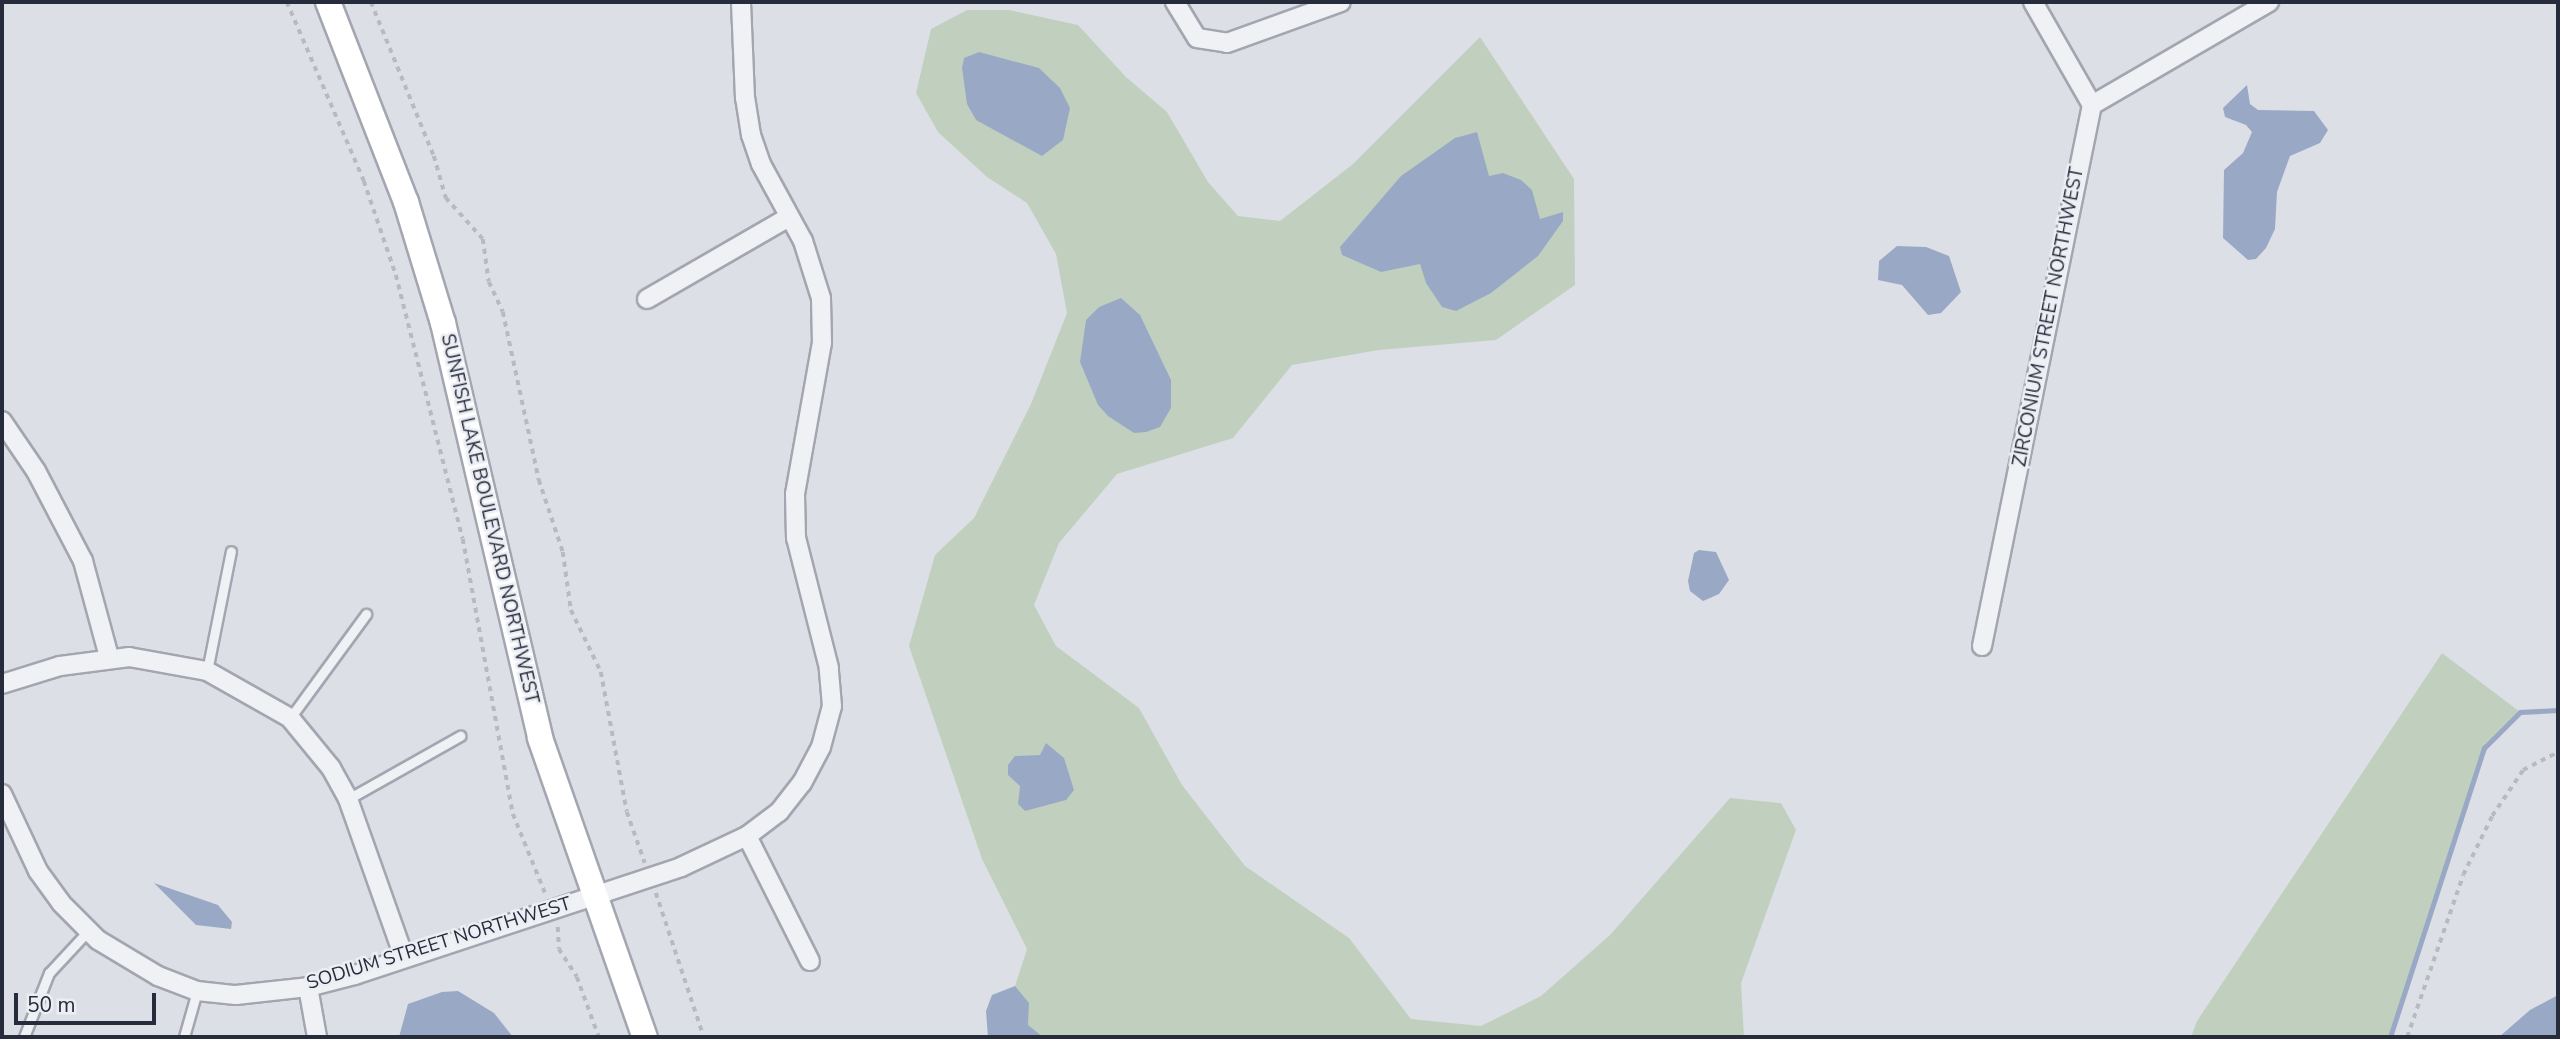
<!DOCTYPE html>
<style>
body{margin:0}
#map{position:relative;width:2560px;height:1039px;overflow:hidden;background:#dddfe6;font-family:"Nunito Sans",sans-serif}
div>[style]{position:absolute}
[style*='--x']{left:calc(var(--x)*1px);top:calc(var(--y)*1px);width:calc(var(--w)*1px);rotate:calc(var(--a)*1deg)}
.green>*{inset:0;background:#c1d0be}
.water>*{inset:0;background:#99a9c5}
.stream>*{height:5px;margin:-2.5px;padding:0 2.5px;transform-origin:2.5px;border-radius:2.5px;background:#99a9c5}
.path>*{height:3.5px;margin-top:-1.75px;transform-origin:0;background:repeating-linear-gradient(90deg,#b7bac1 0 5px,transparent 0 10px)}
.roads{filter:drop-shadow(2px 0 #a3a6b0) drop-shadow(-2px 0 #a3a6b0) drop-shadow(0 2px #a3a6b0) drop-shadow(0 -2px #a3a6b0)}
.lane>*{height:9px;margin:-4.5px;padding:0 4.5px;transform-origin:4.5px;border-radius:4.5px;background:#eff1f5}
.street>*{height:18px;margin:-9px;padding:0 9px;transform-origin:9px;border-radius:9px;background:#eff1f5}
.secondary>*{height:24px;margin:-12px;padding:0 12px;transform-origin:12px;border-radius:12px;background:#fff}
span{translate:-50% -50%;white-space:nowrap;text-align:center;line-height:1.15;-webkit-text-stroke:5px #eceef4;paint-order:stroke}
.street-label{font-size:19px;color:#272c3c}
.frame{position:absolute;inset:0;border:4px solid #272c3c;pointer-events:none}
.scale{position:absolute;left:14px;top:993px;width:142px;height:32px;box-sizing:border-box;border:4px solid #272c3c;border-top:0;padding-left:9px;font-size:21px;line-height:24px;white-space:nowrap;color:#272c3c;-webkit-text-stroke:5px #eceef4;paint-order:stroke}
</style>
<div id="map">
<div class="green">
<div style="clip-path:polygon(967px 10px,1009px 10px,1078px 25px,1126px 77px,1167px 112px,1208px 182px,1238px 216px,1280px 221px,1353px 164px,1480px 37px,1574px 179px,1575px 285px,1496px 340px,1379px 350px,1292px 365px,1233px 438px,1117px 474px,1059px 543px,1034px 605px,1056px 646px,1139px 708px,1182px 785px,1245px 866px,1349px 938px,1411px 1019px,1481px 1026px,1541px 996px,1610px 935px,1730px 798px,1781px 803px,1796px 830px,1741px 983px,1744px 1037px,1029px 1037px,1015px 986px,1027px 949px,982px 859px,909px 646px,935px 555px,974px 518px,1031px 404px,1067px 313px,1056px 254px,1027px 203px,987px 177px,938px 132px,916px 93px,931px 29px)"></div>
<div style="clip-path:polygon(2442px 653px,2520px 712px,2484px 748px,2390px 1037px,2191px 1037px,2197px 1021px)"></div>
</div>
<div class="water">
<div style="clip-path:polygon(979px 52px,1039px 68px,1060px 88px,1070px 108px,1063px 140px,1042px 156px,976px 120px,967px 104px,962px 68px,964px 58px)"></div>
<div style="clip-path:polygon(2247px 85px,2250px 104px,2258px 110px,2314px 111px,2328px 130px,2320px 143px,2290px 156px,2277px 192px,2275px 229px,2266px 248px,2256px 259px,2248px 260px,2223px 238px,2224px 170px,2243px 153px,2252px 132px,2246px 125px,2225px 117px,2223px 108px)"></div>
<div style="clip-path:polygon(1477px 132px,1489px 176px,1503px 173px,1521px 180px,1532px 190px,1540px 219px,1563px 212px,1563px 221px,1538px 256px,1491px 293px,1456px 311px,1442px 307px,1426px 283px,1420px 264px,1381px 272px,1342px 255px,1340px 247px,1401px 176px,1455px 138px)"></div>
<div style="clip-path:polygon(1897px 246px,1926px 247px,1949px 256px,1961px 292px,1941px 313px,1928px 315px,1902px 285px,1878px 280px,1879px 261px)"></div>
<div style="clip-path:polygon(1121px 298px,1140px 315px,1171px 380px,1171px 408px,1160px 427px,1146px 432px,1134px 433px,1108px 416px,1098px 405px,1080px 362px,1086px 320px,1099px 307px)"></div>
<div style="clip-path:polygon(1699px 550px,1716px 552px,1729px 580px,1719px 594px,1703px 601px,1690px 591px,1688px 581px,1694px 553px)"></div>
<div style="clip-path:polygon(1046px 743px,1064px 758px,1074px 790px,1066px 800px,1025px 811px,1018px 804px,1020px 786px,1008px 775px,1008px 765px,1015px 756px,1040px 755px)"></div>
<div style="clip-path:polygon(154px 883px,218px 905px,232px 922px,231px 929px,196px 925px)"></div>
<div style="clip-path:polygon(1015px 986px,1029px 1003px,1028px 1025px,1043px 1037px,988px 1037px,986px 1011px,992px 995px)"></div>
<div style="clip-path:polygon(458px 991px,494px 1013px,513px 1037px,399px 1037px,408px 1004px,442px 992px)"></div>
<div style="clip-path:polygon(2558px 995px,2558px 1037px,2499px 1037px,2530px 1010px)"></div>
</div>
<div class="stream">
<div style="--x:2390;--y:1037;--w:304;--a:-72"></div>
<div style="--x:2484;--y:748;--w:51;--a:-45"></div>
<div style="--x:2520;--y:712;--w:38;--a:-3"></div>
</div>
<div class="path">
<div style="--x:287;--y:2;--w:195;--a:66.7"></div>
<div style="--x:364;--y:181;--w:99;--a:71.2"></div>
<div style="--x:396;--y:275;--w:272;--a:75.8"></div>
<div style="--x:463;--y:539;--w:280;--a:79.7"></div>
<div style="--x:513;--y:814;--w:85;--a:67.9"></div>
<div style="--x:371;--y:2;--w:166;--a:67.8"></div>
<div style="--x:434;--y:156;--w:44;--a:74.1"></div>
<div style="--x:446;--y:198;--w:55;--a:47.9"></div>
<div style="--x:483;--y:239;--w:43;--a:82.1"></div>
<div style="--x:489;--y:282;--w:33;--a:65"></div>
<div style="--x:503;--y:312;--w:172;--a:77.9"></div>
<div style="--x:539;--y:480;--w:76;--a:71.6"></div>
<div style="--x:563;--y:552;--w:59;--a:82.1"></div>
<div style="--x:571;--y:610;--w:69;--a:64.2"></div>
<div style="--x:601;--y:672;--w:142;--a:79.5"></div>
<div style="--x:627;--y:812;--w:54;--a:70.6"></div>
<div style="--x:656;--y:893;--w:152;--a:71.6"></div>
<div style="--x:558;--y:927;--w:22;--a:87"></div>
<div style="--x:559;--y:949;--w:33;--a:57"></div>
<div style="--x:577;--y:977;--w:64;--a:69.9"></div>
<div style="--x:2407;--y:1037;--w:171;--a:-70.9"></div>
<div style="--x:2463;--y:875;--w:66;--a:-63.8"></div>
<div style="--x:2492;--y:816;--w:55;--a:-56"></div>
<div style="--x:2523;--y:770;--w:39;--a:-27"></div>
</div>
<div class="roads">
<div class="lane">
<div style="--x:207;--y:671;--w:122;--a:-78.7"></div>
<div style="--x:290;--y:718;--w:129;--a:-53.8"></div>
<div style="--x:348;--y:799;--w:129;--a:-29.4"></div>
<div style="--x:24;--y:1037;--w:69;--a:-68.7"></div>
<div style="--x:49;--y:973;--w:57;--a:-47.1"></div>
<div style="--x:184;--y:1037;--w:48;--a:-74.2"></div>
</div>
<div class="street">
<div style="--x:1175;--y:2;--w:42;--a:58.6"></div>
<div style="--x:1197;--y:38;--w:30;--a:9"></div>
<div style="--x:1227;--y:43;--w:121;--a:-19.8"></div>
<div style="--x:2092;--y:105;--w:205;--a:-30.2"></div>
<div style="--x:647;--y:299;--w:164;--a:-30"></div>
<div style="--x:2;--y:421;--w:60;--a:55.8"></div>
<div style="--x:36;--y:471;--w:102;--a:62.4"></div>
<div style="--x:83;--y:561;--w:99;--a:74.8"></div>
<div style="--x:1982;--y:646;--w:552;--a:-78.51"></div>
<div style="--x:2092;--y:105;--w:119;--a:-119.8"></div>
<div style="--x:2;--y:684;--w:61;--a:-17.2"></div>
<div style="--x:60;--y:666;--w:70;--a:-7.4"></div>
<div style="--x:129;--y:657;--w:79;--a:10.2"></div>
<div style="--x:207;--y:671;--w:95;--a:29.5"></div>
<div style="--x:290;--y:718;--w:65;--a:50.6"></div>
<div style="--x:331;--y:768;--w:35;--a:61"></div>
<div style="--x:348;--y:799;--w:168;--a:70.5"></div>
<div style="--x:2;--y:794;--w:85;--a:64.9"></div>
<div style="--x:38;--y:871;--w:39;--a:54"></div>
<div style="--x:61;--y:903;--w:52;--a:45"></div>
<div style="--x:98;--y:940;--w:70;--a:31"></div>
<div style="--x:158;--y:976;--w:42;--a:21"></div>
<div style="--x:197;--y:991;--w:39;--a:6"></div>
<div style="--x:236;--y:995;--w:72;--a:-6.3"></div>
<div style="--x:308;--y:987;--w:49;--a:-14.3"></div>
<div style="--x:355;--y:975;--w:343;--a:-18.3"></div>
<div style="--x:681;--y:867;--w:73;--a:-25.2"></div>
<div style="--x:747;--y:836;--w:40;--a:-37"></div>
<div style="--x:779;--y:812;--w:37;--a:-52"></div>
<div style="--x:802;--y:783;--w:41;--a:-62.2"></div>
<div style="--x:821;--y:747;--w:42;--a:-75"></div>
<div style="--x:832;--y:706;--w:38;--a:-95"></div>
<div style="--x:829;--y:668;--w:134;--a:-104.2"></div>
<div style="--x:796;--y:538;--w:44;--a:-91.3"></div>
<div style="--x:795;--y:494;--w:153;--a:-79.9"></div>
<div style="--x:822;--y:343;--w:45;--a:-91.3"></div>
<div style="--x:821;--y:298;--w:60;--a:-107.5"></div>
<div style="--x:803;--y:241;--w:88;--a:-118.6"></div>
<div style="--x:761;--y:164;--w:31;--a:-109"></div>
<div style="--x:751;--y:135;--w:37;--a:-99"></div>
<div style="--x:745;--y:98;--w:96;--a:-92.4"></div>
<div style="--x:747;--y:836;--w:140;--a:63.3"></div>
<div style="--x:308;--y:987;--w:51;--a:79.8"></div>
</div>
<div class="secondary">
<div style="--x:328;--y:2;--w:215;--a:68.7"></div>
<div style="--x:406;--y:202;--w:127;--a:73"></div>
<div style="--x:443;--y:323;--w:426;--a:76.8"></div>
<div style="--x:540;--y:738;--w:317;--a:70.7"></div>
</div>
</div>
<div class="street-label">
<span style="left:2049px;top:317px;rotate:-79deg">ZIRCONIUM STREET NORTHWEST</span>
<span style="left:489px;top:519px;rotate:77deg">SUNFISH LAKE BOULEVARD NORTHWEST</span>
<span style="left:439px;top:944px;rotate:-17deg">SODIUM STREET NORTHWEST</span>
</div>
<div class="frame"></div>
<div class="scale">50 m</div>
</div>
